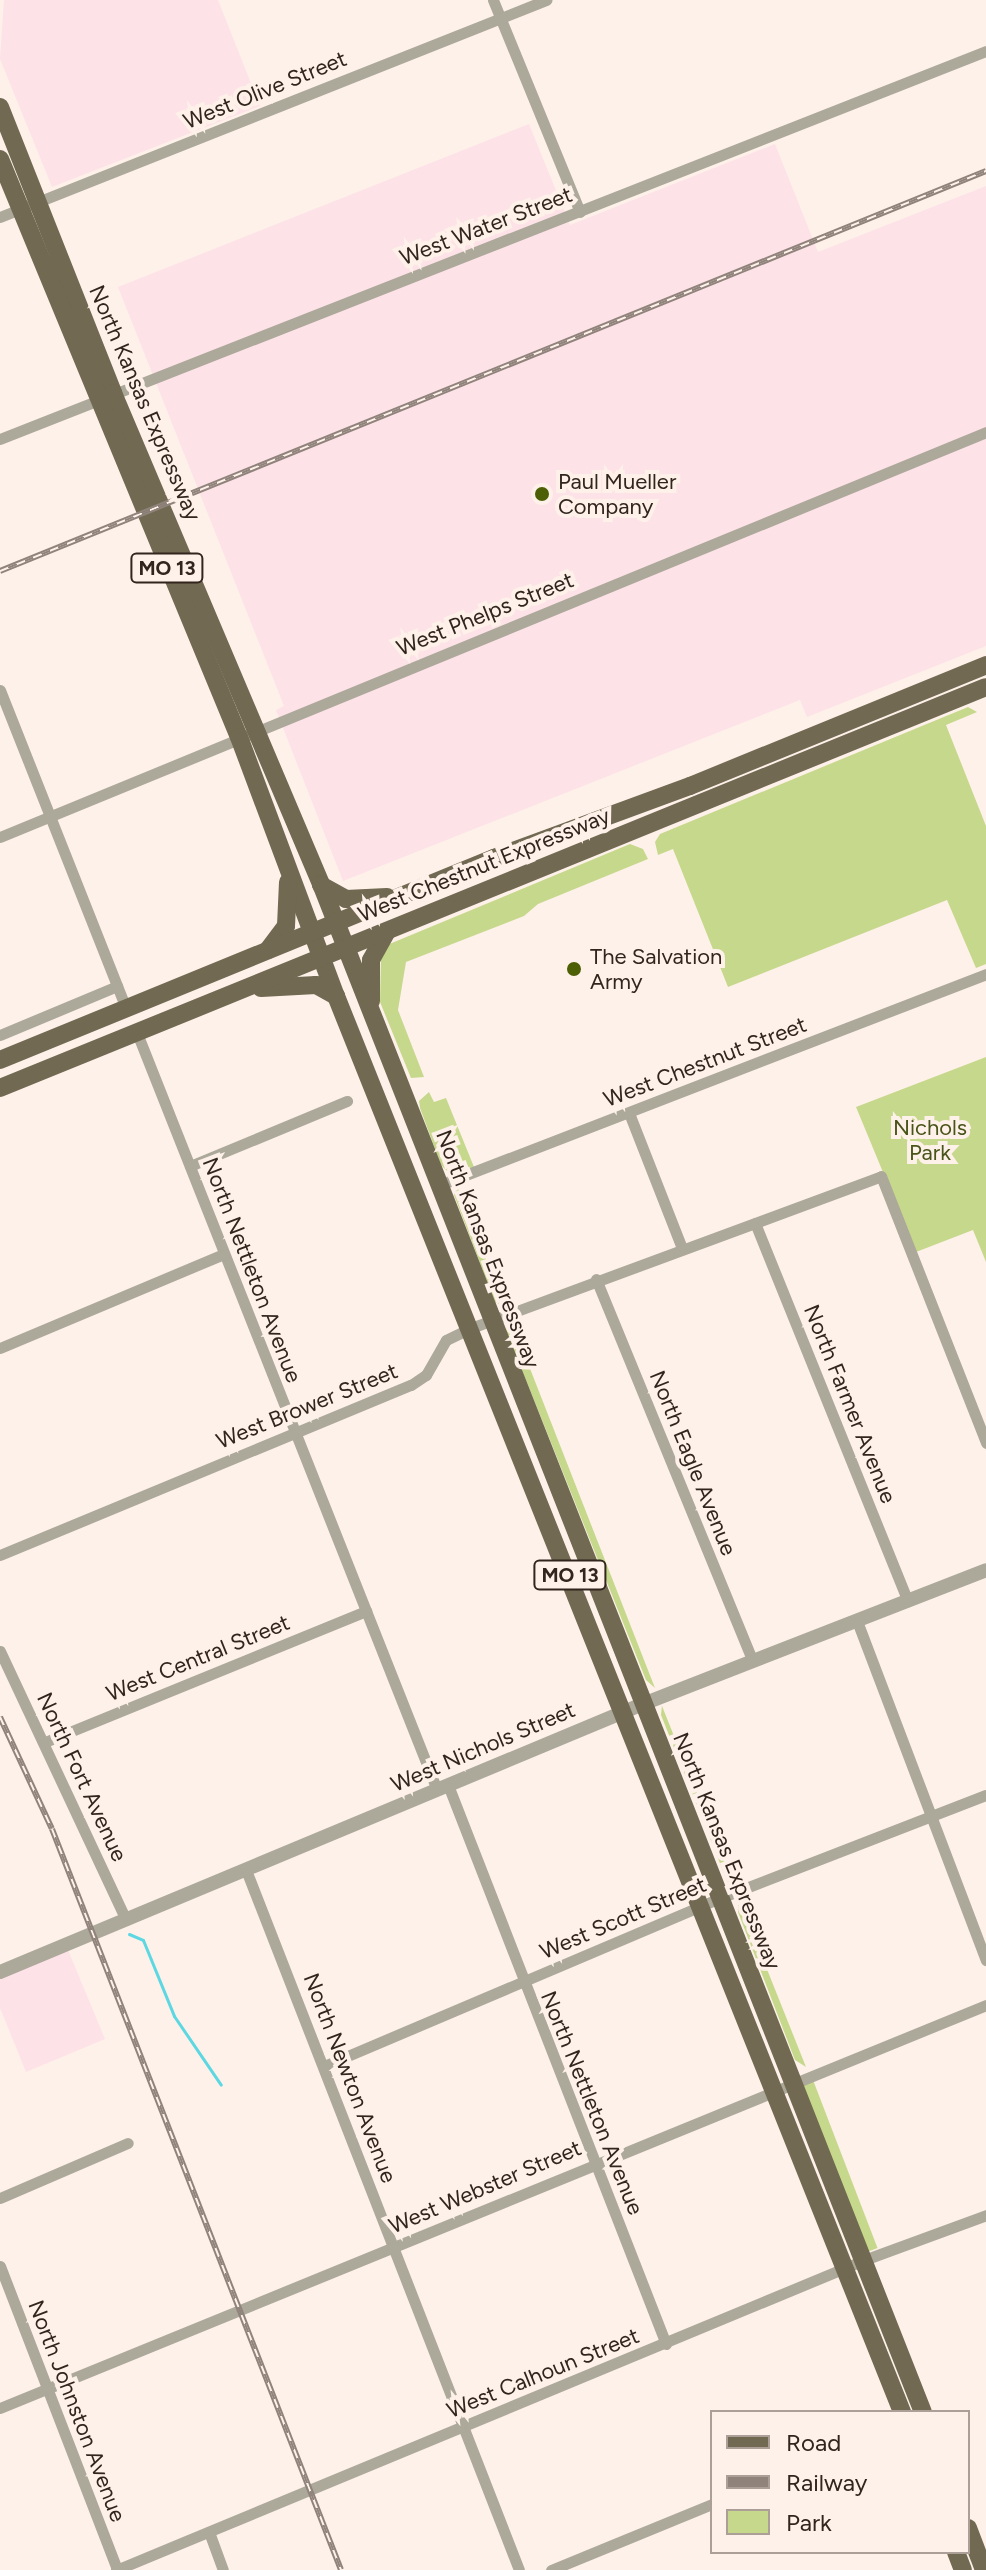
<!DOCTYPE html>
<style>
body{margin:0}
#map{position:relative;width:986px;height:2570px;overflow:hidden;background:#fef1e9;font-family:Figtree,sans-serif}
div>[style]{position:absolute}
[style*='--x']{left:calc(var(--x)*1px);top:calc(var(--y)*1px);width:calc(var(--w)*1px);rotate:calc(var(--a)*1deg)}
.industrial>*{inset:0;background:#fde2e7}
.green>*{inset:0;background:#c6d88c;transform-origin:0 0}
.stream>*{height:3px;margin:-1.5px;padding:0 1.5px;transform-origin:1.5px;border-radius:1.5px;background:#5dd8e2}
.minor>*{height:11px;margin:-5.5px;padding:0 5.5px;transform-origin:5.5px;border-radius:5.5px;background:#aca89a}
.tertiary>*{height:14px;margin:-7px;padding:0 7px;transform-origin:7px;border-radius:7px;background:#aca89a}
.primary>*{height:18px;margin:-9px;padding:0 9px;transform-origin:9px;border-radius:9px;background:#716951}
.rail>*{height:6px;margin-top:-3px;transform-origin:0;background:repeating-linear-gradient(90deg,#fef1e9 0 9px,#8f837b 0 18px);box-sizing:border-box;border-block:2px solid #8f837b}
.dots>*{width:22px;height:22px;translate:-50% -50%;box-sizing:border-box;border:4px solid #fef1e9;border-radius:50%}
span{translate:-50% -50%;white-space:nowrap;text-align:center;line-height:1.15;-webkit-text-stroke:8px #fef1e9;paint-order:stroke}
.shield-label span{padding:2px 6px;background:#fef1e9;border:2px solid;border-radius:6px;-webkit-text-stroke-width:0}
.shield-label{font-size:20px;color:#31251e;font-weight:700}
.street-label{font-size:22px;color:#31251e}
.poi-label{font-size:22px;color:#31251e}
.left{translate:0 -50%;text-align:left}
.park-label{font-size:22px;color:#485418}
.legend{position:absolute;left:710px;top:2410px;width:260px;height:144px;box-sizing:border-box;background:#fef1e9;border:2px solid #ac9f98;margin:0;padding:10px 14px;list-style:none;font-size:24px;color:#31251e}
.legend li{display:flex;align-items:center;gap:16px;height:40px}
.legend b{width:40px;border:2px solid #ac9f98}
</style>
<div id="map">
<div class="industrial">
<div style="clip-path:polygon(4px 0,218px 0,260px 106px,52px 187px,0 59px)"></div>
<div style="clip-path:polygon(529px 124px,570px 225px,775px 144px,818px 252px,986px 186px,986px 646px,807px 717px,800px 700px,343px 881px,276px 710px,284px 706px,118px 287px)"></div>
<div style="clip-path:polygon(68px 1950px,105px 2039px,26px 2072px,0 2008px,0 1978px)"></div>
</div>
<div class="green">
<div style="clip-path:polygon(968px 707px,977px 712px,946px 725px,986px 826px,986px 964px,976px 968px,947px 900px,728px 987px,673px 849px,658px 855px,655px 842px,660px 834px)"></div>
<div style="clip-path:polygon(630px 844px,643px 849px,648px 859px,538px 904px,524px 916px,406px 962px,398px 1010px,424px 1077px,411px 1078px,380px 1002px,381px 957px,387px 945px)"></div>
<div style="clip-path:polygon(986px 1057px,986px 1262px,973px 1230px,916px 1252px,856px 1107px)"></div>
<div style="clip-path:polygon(429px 1092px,434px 1102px,446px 1098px,474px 1167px,450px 1174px,441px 1165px,420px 1108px,419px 1101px)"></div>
<div style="clip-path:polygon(458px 1187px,505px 1307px,495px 1302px,454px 1195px)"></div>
<div style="clip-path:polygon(511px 1320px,655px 1688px,646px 1680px,506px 1330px)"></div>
<div style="clip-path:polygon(662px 1705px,662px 1706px,734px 1886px,727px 1881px,661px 1715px)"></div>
<div style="clip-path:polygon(739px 1899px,806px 2067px,795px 2060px,738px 1912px)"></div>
<div style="left:813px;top:2080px;width:180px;height:11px;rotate:69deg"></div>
</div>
<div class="stream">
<div style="--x:129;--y:1934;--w:15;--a:23"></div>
<div style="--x:143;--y:1940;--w:82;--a:67.8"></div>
<div style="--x:174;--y:2016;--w:83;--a:55.7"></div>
</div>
<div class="minor">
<div style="--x:493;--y:0;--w:229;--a:67.7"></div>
<div style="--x:0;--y:217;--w:588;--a:-21.67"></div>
<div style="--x:0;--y:439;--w:1060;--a:-21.48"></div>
<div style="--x:0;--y:690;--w:343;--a:68.4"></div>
<div style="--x:0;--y:837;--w:1066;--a:-22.33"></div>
<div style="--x:137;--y:1033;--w:814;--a:68.38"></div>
<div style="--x:0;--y:1035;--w:127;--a:-22.7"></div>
<div style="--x:629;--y:1113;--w:145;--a:68.6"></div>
<div style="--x:190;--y:1166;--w:170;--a:-22.5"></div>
<div style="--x:437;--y:1186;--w:589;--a:-21.11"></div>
<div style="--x:755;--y:1223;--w:408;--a:68"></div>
<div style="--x:596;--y:1279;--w:413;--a:67.7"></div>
<div style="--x:0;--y:1348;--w:243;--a:-22.8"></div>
<div style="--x:0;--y:1555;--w:445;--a:-22.5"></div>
<div style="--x:411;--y:1385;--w:18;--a:-34"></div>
<div style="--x:426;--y:1375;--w:40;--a:-60.3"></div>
<div style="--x:446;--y:1340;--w:28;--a:-26"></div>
<div style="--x:471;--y:1328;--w:437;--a:-20.3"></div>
<div style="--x:881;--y:1176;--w:287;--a:68.5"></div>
<div style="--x:857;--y:1621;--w:363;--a:69.2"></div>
<div style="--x:0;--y:1651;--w:297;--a:64.9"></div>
<div style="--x:45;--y:1742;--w:347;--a:-22.2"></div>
<div style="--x:448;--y:1785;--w:600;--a:68.7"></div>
<div style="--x:246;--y:1870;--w:751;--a:68.69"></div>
<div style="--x:324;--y:2066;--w:430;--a:-23"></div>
<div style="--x:720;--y:1898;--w:285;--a:-21.2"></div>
<div style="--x:0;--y:2198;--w:139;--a:-23.3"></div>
<div style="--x:0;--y:2266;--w:326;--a:68.9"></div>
<div style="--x:0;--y:2408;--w:1065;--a:-22.23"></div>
<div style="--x:209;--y:2532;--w:40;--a:69.8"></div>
<div style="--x:116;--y:2570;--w:810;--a:-22.51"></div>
<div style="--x:864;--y:2260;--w:130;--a:-20.2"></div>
<div style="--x:551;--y:2570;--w:174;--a:-22.3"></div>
</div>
<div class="tertiary">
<div style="--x:0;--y:1972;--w:697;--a:-22.63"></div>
<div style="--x:643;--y:1704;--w:368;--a:-21.3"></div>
</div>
<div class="primary">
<div style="--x:0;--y:107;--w:308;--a:68.4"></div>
<div style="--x:113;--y:393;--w:533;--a:67.04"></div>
<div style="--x:321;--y:884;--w:1642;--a:68.5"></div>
<div style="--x:0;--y:159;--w:625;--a:67.54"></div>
<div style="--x:239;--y:737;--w:277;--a:69.5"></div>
<div style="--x:336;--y:996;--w:1525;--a:68.21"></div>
<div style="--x:321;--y:885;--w:29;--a:29"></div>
<div style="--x:346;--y:899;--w:41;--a:-2.8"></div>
<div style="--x:268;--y:950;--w:30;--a:-53"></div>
<div style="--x:286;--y:926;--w:44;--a:-87.4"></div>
<div style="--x:261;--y:988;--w:55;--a:-3.1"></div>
<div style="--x:316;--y:985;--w:23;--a:29"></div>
<div style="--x:371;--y:1001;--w:41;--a:-90"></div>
<div style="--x:371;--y:960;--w:33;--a:-61"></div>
<div style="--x:0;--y:1060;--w:534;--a:-22.24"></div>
<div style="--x:494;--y:858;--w:209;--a:-20.2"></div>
<div style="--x:690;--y:786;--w:320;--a:-22.2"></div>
<div style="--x:0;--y:1088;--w:1064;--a:-22.13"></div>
<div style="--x:968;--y:2528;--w:45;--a:69.1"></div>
<div style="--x:956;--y:2552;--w:19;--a:69"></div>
</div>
<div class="rail">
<div style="--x:0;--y:571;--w:1064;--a:-22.08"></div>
<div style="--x:0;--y:1717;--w:123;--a:65.1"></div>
<div style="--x:52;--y:1829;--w:795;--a:68.69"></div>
</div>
<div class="dots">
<div style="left:542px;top:494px;background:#4d5f04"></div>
<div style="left:574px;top:969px;background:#4d5f04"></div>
</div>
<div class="shield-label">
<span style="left:167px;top:568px">MO 13</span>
<span style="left:570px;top:1575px">MO 13</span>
</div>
<div class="street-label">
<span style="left:265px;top:90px;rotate:-22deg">West Olive Street</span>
<span style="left:486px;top:226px;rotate:-21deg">West Water Street</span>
<span style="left:145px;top:403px;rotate:67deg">North Kansas Expressway</span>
<span style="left:485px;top:614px;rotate:-22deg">West Phelps Street</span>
<span style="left:484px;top:865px;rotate:-22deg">West Chestnut Expressway</span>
<span style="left:705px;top:1062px;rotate:-21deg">West Chestnut Street</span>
<span style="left:488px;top:1249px;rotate:69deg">North Kansas Expressway</span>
<span style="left:252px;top:1270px;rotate:69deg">North Nettleton Avenue</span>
<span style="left:850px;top:1404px;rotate:68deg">North Farmer Avenue</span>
<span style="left:307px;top:1406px;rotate:-22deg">West Brower Street</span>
<span style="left:693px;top:1463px;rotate:68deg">North Eagle Avenue</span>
<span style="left:198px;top:1658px;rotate:-22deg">West Central Street</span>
<span style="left:483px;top:1747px;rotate:-23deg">West Nichols Street</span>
<span style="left:82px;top:1777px;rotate:65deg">North Fort Avenue</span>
<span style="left:727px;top:1851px;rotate:68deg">North Kansas Expressway</span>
<span style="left:623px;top:1918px;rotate:-23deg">West Scott Street</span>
<span style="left:350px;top:2078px;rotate:69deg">North Newton Avenue</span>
<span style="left:592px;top:2103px;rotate:68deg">North Nettleton Avenue</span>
<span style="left:485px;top:2187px;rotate:-23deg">West Webster Street</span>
<span style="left:543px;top:2373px;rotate:-22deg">West Calhoun Street</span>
<span style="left:77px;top:2411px;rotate:69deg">North Johnston Avenue</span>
</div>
<div class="poi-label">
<span class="left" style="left:558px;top:494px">Paul Mueller<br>Company</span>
<span class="left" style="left:590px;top:969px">The Salvation<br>Army</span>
</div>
<div class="park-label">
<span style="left:930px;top:1140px">Nichols<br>Park</span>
</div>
<ul class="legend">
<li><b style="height:10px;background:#716951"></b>Road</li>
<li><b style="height:10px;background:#8f837b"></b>Railway</li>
<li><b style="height:22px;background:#c6d88c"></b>Park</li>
</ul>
</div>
